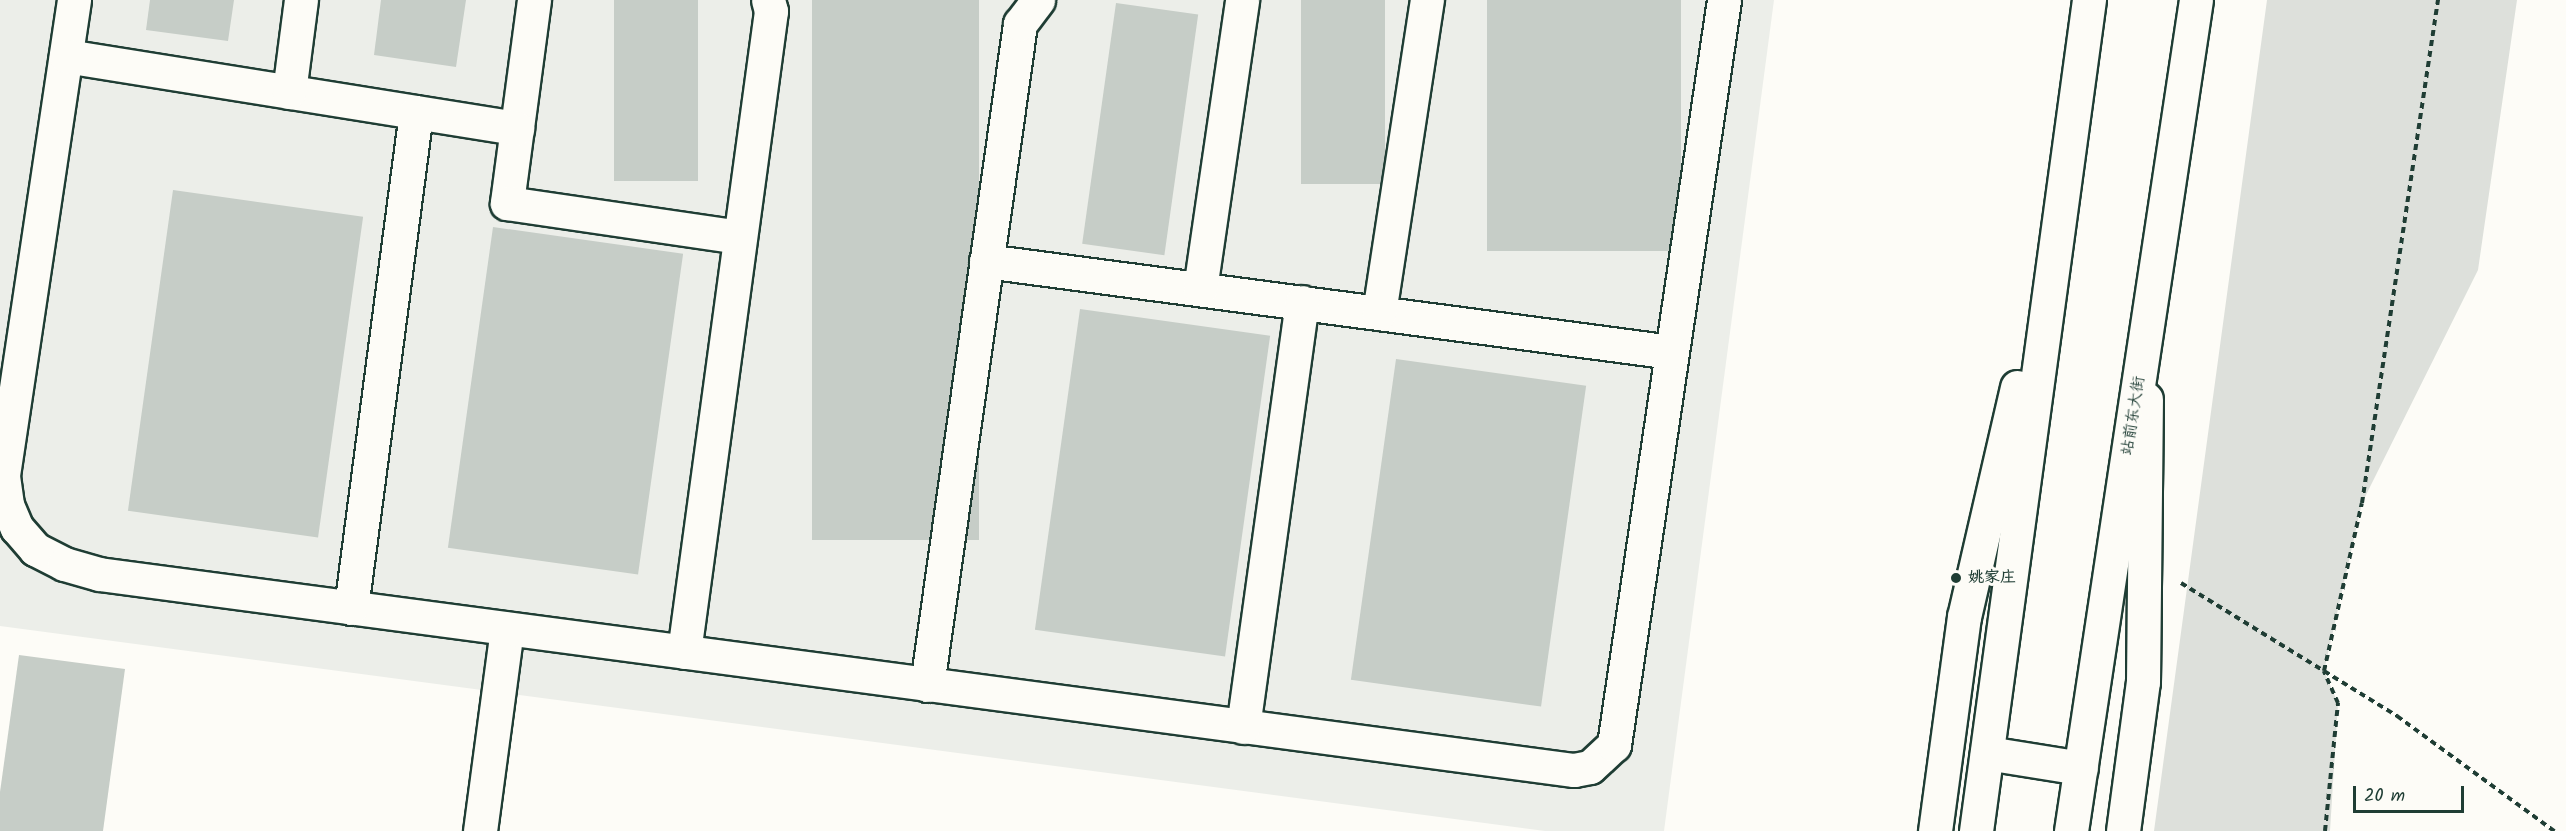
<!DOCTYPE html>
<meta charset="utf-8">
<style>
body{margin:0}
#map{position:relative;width:2566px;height:831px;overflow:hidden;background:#fdfcf7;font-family:Kalam,"LXGW WenKai TC",sans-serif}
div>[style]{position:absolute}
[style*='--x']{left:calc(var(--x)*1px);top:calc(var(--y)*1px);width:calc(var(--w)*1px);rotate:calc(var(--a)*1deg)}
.built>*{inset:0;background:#eceee9}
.green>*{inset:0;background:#dde0db}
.building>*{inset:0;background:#c6cdc7;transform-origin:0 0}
.path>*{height:4px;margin-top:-2px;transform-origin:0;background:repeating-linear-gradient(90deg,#1f3d34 0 6px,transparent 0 10.5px)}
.roads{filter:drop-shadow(2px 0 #1f3d34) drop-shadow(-2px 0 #1f3d34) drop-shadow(0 2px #1f3d34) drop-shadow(0 -2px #1f3d34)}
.minor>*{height:33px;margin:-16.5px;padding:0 16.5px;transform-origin:16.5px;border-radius:16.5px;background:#fdfcf7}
.tertiary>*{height:33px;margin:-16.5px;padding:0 16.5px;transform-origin:16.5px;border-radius:16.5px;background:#fdfcf7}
.primary>*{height:33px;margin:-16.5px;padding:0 16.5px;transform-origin:16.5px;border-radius:16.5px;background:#fdfcf7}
.dots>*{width:16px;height:16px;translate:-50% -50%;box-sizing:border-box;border:3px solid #fdfcf7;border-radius:50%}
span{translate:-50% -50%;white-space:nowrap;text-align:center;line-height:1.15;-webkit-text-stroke:6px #fdfcf7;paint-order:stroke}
.street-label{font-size:16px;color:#1f3d34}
.poi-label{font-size:16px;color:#1f3d34;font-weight:700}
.left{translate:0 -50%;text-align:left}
.scale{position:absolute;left:2353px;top:786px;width:111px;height:27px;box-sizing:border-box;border:3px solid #1f3d34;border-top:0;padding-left:8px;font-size:18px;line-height:21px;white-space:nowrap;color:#1f3d34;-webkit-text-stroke:4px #fdfcf7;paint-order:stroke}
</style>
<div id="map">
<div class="built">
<div style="clip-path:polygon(0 0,1774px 0,1664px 831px,1545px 831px,0 626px)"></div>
</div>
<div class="green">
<div style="clip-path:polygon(2267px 0,2517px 0,2478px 270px,2362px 503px,2324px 671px,2338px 703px,2330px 831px,2154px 831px)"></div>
</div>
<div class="building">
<div style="clip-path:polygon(150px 0,234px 0,228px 41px,146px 30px)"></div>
<div style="clip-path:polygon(381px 0,466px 0,456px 67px,374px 55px)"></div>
<div style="left:614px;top:0;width:84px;height:181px"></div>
<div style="left:812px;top:0;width:167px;height:540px"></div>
<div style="left:1301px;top:0;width:84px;height:184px"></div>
<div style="left:1487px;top:0;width:194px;height:251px"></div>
<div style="left:1116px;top:3px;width:83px;height:243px;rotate:8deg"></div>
<div style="left:173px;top:190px;width:192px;height:324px;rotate:8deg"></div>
<div style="left:493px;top:227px;width:192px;height:324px;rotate:8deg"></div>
<div style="left:1080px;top:309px;width:192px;height:324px;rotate:8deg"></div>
<div style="left:1396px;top:359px;width:192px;height:324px;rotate:8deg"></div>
<div style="clip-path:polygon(19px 655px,125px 669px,103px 831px,0 831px,0 792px)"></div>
</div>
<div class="path">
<div style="--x:2181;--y:583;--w:254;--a:31.6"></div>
<div style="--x:2397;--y:716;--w:195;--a:36.2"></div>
<div style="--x:2325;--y:831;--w:129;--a:-84.2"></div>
<div style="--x:2338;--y:703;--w:35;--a:-114"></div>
<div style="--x:2324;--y:671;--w:172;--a:-77.3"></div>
<div style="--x:2362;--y:503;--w:509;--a:-81.41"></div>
</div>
<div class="roads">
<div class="minor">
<div style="--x:480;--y:831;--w:204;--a:-82.4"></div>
</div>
<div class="tertiary">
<div style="--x:74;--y:0;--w:481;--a:98.5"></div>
<div style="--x:3;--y:476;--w:29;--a:82"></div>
<div style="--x:7;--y:505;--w:25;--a:67"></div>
<div style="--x:17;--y:528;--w:28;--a:49"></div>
<div style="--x:35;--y:549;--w:33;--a:27"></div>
<div style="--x:64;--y:564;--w:36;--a:16"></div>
<div style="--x:99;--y:574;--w:1488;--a:7.57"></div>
<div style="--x:1574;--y:770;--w:16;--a:-11"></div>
<div style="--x:1590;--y:767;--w:33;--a:-43"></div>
<div style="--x:1614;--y:745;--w:753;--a:-81.6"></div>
<div style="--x:534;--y:0;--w:205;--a:97.6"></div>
<div style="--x:507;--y:203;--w:235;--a:8.3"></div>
<div style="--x:66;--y:56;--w:457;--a:9.1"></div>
<div style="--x:289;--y:92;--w:93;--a:-82.6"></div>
<div style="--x:986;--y:261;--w:692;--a:7.56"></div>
<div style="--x:1200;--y:289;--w:292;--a:-81.7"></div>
<div style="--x:1379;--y:313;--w:317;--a:-81.3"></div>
<div style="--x:351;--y:608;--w:500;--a:-82.53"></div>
<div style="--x:684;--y:652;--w:647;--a:-82.27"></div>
<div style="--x:771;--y:11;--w:11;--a:-105"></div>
<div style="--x:927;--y:685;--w:668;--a:-81.99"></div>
<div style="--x:1020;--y:24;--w:30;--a:-53"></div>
<div style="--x:1243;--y:727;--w:429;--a:-82.1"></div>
<div style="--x:2123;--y:831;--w:150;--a:-82.4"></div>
<div style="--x:2143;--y:682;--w:283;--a:-89.4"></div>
</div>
<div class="primary">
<div style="--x:1987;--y:753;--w:95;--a:9.1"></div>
<div style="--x:1935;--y:831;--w:216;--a:-82.3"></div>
<div style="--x:1964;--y:617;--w:236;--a:-77"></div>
<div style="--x:1976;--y:831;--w:839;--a:-82.26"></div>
<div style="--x:2071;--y:831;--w:840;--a:-81.45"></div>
</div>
</div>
<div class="dots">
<div style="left:1956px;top:578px;background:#1f3d34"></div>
</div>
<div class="street-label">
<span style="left:2134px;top:416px;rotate:-81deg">站前东大街</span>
</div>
<div class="poi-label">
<span class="left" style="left:1968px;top:578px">姚家庄</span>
</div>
<div class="scale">20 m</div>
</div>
